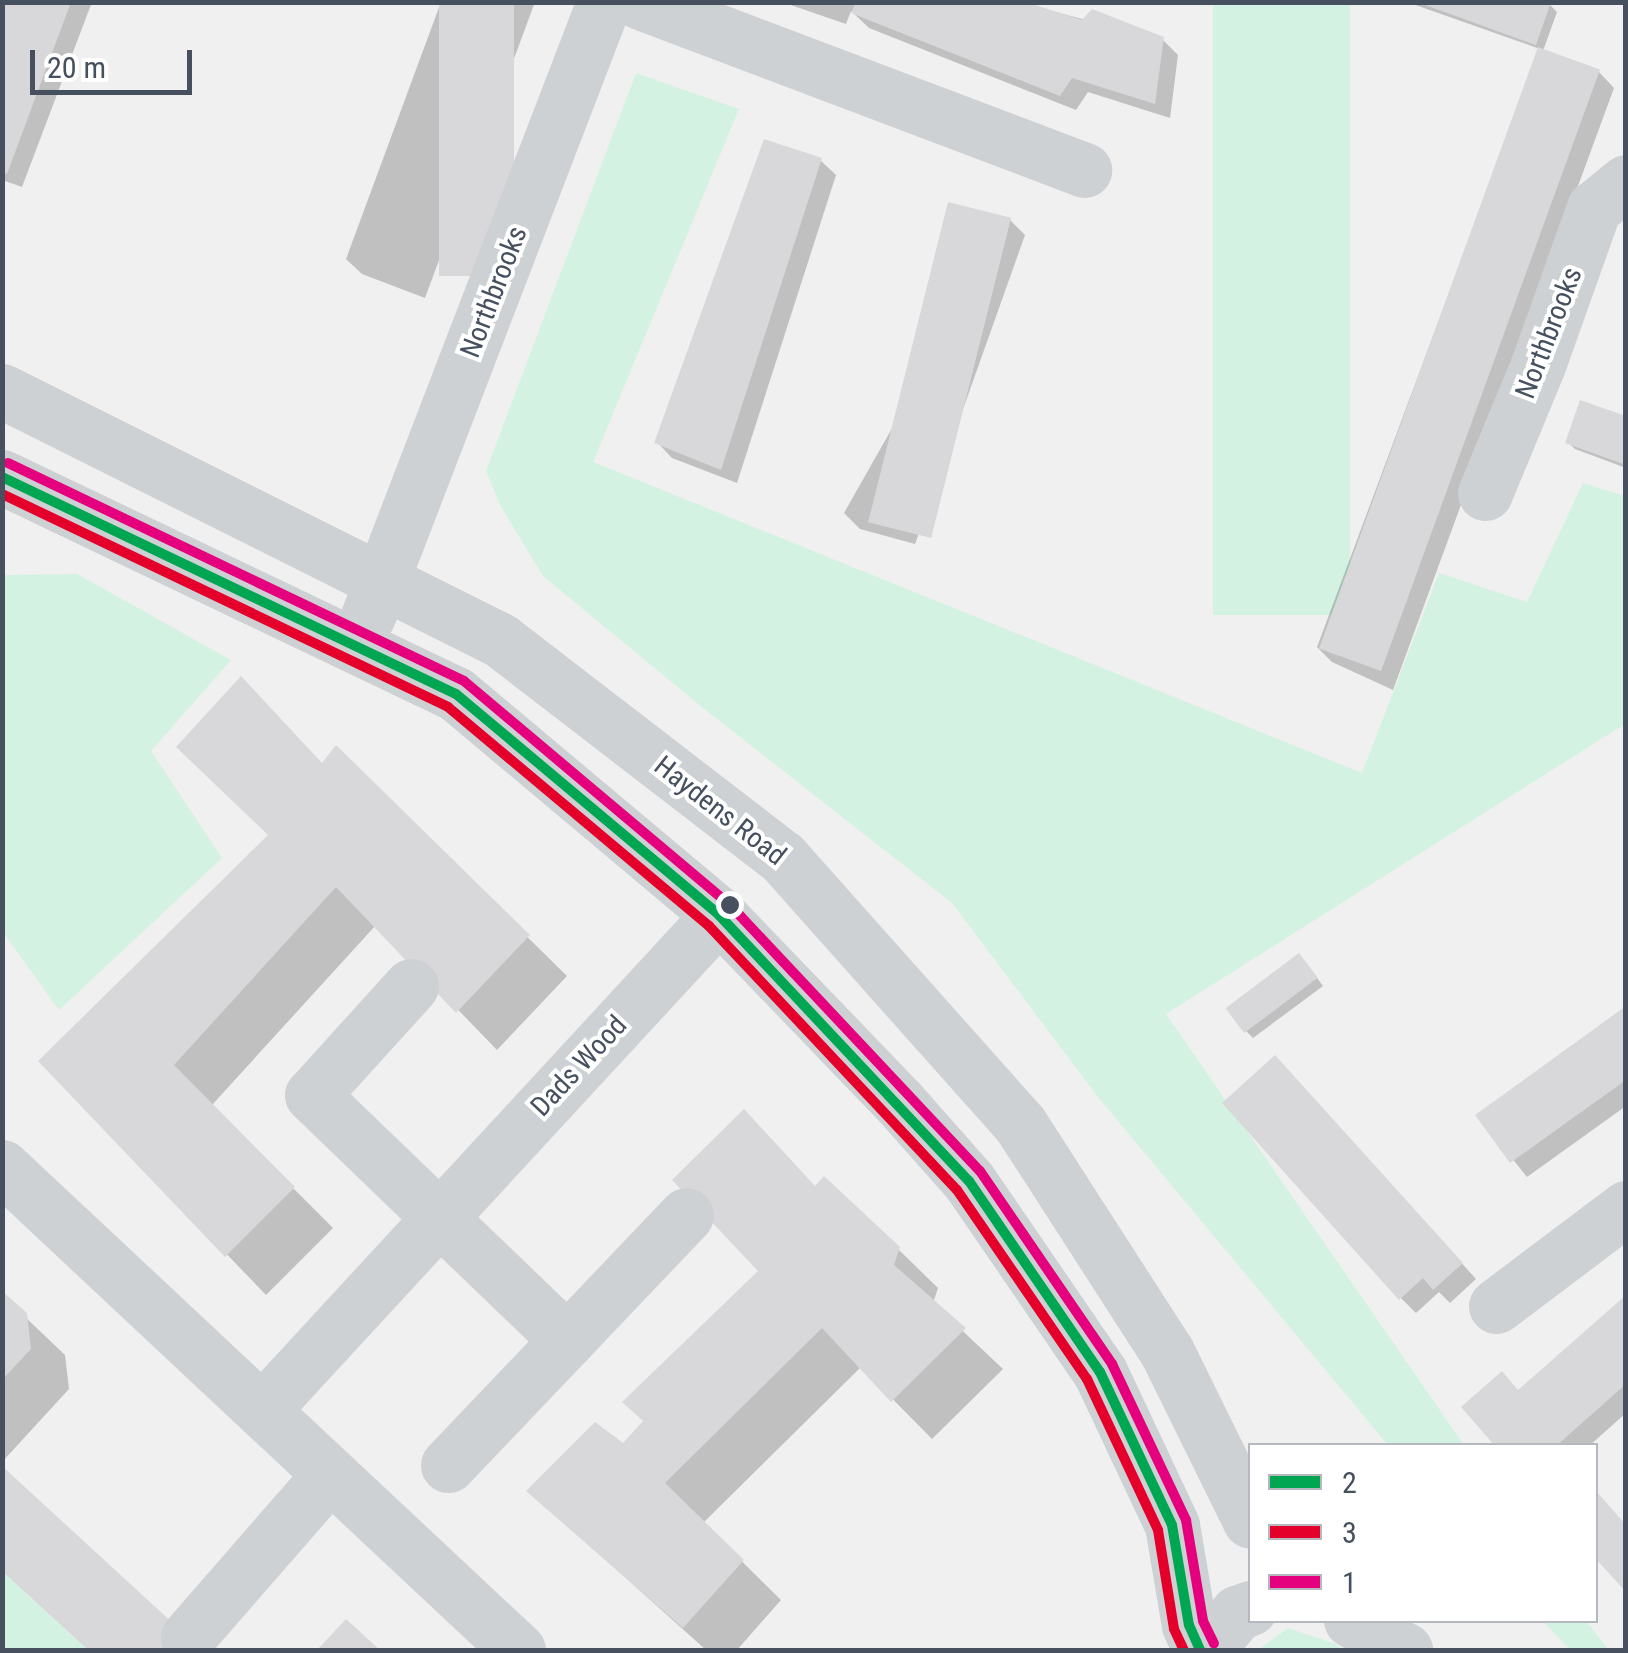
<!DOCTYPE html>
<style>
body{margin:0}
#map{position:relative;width:1628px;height:1653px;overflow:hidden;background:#f1f0f0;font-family:"Roboto Condensed",sans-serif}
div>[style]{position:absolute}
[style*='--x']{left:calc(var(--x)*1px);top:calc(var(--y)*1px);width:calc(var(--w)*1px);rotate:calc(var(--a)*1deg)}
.green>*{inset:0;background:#d3f2e2;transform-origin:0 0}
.shadow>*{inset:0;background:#0003}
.building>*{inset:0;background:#d8d8db;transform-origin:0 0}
.minor>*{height:55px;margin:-27.5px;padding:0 27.5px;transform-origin:27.5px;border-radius:27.5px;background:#ced1d4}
.bus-1>*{height:10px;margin:-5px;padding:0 5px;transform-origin:5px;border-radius:5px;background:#00a651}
.bus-2>*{height:10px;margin:-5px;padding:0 5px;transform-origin:5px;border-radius:5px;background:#e4002b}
.bus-3>*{height:10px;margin:-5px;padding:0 5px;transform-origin:5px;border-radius:5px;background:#e5007d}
.dots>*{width:28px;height:28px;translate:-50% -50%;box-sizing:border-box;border:5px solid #fff;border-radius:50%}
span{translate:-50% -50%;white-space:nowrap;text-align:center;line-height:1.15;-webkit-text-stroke:8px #fff;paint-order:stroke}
.street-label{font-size:28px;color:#46505f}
.frame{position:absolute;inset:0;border:5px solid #46505f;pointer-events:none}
.legend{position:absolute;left:1248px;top:1443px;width:350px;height:180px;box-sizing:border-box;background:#fff;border:2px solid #b5b9bf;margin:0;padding:12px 18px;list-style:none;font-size:30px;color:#46505f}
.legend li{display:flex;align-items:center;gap:20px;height:50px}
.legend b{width:50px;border:2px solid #b5b9bf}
.scale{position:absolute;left:30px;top:50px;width:162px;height:45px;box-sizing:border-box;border:5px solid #46505f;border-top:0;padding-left:12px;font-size:30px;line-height:35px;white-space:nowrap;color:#46505f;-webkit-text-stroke:8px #fff;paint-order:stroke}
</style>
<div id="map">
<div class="green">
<div style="left:1213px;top:2px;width:137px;height:613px"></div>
<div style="clip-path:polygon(636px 73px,739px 109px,593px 462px,1362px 773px,1439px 573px,1527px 602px,1583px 483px,1625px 496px,1625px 724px,1166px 1014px,1464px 1445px,1388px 1445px,1098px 1097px,952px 903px,703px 708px,543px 576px,500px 505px,486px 471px)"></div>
<div style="clip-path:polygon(77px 574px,231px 660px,151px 751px,222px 858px,59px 1010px,3px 932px,2px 579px,6px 575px)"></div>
<div style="clip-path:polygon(2px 1571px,68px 1632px,88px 1650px,3px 1650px)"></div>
<div style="clip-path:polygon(1543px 1621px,1586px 1621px,1609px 1650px,1570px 1650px)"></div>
<div style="clip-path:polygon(1288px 1628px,1336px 1644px,1343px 1650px,1258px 1650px)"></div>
</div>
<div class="shadow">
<div style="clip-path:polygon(2px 2px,92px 2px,22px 187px,2px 180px)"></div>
<div style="clip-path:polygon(441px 2px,535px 2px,425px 298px,362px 274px,346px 259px)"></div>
<div style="clip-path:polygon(782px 2px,1017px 2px,1163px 40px,1178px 55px,1170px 118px,1088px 92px,1076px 110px,869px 28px,851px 11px,846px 24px)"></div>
<div style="clip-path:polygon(1407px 2px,1550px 5px,1557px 12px,1543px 51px,1599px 72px,1614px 88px,1393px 690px,1332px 662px,1317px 647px,1540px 49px)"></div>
<div style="clip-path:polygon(820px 160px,836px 175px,737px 483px,672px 458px,657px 442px)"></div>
<div style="clip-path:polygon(1010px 220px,1025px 235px,915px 544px,860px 529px,844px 513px)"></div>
<div style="clip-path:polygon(1626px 418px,1626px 468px,1575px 449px,1568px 442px)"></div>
<div style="clip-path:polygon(336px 749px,567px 976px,497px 1050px,376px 925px,211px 1106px,333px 1228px,266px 1295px,41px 1061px,271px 836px)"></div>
<div style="clip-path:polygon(1306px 963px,1323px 986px,1253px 1038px,1246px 1031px)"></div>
<div style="clip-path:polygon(1626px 1009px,1626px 1106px,1527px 1177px,1478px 1116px)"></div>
<div style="clip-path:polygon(1290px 1074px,1476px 1279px,1450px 1303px,1439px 1292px,1416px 1313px,1401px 1298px)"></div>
<div style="clip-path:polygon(744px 1112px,816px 1188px,898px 1249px,938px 1288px,933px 1303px,1003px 1369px,932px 1439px,861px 1367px,703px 1523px,781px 1600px,737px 1650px,706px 1650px,529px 1491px,624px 1446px,762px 1271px)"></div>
<div style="clip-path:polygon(2px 1295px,65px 1355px,69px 1389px,2px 1462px)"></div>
<div style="clip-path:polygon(1626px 1298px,1626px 1413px,1589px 1446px,1498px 1446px,1519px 1392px)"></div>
</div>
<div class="building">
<div style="clip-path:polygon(2px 2px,71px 2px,7px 174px,2px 172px)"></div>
<div style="left:439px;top:2px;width:75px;height:274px"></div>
<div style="clip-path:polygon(856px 2px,1026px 2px,1082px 20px,1092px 9px,1164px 37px,1155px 104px,1072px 78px,1060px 96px,851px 13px)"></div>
<div style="clip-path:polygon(1417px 2px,1551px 2px,1536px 45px)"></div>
<div style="left:1538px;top:47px;width:66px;height:640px;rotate:20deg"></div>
<div style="clip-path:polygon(764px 139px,822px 158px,721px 470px,654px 443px)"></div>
<div style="left:948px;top:202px;width:65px;height:330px;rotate:14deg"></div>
<div style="clip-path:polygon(1580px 400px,1626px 416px,1626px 465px,1565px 443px)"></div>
<div style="clip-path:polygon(241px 676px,322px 763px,336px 745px,530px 935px,456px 1013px,336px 887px,174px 1065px,295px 1187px,225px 1257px,38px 1061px,268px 835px,176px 747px)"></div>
<div style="left:1299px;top:953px;width:31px;height:92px;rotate:53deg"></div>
<div style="clip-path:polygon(1626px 1006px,1626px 1080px,1510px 1163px,1475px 1115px)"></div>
<div style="clip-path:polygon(1275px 1055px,1463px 1263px,1433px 1290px,1423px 1278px,1399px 1300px,1222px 1103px)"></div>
<div style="clip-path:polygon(744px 1109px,815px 1186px,824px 1176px,900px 1247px,894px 1265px,966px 1328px,891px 1402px,822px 1328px,665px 1483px,744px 1560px,683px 1628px,526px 1491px,595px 1422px,623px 1443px,643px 1421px,622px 1402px,758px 1271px,672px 1180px)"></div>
<div style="clip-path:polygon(2px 1291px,27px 1313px,31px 1349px,2px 1380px)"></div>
<div style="clip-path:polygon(1626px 1295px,1626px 1384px,1556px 1446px,1495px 1446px,1461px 1407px,1502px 1371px,1518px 1390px)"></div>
<div style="clip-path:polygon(2px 1466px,188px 1637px,203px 1650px,88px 1650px,2px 1571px)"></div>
<div style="clip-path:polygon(1596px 1491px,1626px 1525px,1626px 1592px,1596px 1559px)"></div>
<div style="clip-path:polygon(346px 1619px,380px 1650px,317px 1650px)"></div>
</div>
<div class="minor">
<div style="--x:640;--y:2;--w:475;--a:20.7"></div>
<div style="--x:2;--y:391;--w:557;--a:26.57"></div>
<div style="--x:500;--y:640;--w:356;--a:37.6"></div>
<div style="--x:782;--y:857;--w:358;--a:48.3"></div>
<div style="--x:1020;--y:1124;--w:271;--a:57.2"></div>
<div style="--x:1167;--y:1352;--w:188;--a:63.8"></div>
<div style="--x:2;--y:477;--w:503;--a:25.55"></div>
<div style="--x:456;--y:694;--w:344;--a:40"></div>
<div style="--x:719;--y:915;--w:260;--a:46.1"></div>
<div style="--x:899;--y:1102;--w:106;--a:48.5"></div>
<div style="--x:969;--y:1181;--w:232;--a:55.6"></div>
<div style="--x:1100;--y:1372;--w:169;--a:64.8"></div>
<div style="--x:1172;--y:1525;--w:101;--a:80.4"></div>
<div style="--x:1189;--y:1625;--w:27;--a:66"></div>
<div style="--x:1485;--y:493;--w:139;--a:-67.5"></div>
<div style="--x:1538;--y:365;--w:167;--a:-70.4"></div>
<div style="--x:1594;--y:208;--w:41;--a:-39.1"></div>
<div style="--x:368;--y:616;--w:658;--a:-68.97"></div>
<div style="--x:411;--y:986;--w:147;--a:132.2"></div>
<div style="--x:312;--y:1095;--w:354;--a:43.9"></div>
<div style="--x:2;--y:1167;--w:707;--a:43.11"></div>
<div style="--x:1496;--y:1306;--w:163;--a:-37"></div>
<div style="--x:262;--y:1410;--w:674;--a:-47.29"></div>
<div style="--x:448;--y:1465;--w:345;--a:-46.4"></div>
<div style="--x:1351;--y:1620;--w:62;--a:29.1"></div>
<div style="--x:188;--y:1637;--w:216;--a:-48.9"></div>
<div style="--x:1207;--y:1650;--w:48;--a:-51"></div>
<div style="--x:1237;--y:1613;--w:14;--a:-21"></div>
</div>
<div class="bus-1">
<div style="--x:2;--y:477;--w:503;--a:25.55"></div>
<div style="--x:456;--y:694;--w:344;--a:40"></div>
<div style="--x:719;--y:915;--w:365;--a:46.8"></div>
<div style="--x:969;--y:1181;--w:232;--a:55.6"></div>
<div style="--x:1100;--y:1372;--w:169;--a:64.8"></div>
<div style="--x:1172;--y:1525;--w:101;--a:80.4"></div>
<div style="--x:1189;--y:1625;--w:27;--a:66"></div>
</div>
<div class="bus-2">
<div style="--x:2;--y:494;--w:494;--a:25.5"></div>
<div style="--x:448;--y:707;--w:341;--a:40"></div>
<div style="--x:709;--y:926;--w:362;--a:46.8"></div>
<div style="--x:957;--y:1190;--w:229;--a:55.5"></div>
<div style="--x:1087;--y:1379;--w:167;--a:64.8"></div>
<div style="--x:1158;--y:1530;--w:100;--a:80.8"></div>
<div style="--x:1174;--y:1629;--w:23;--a:65"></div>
</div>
<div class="bus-3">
<div style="--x:8;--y:463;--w:505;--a:25.55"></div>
<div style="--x:464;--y:681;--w:348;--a:40.1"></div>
<div style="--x:730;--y:905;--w:365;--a:46.8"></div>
<div style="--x:980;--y:1171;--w:234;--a:55.6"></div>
<div style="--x:1112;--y:1364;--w:173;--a:64.6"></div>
<div style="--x:1186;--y:1520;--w:102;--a:80.4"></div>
<div style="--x:1203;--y:1621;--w:25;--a:64"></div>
</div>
<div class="dots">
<div style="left:730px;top:905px;background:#46505f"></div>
</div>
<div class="street-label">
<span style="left:494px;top:292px;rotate:-69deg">Northbrooks</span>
<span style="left:1549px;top:333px;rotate:-69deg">Northbrooks</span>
<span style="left:720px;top:811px;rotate:38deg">Haydens Road</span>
<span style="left:579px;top:1066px;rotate:-47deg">Dads Wood</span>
</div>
<div class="frame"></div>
<ul class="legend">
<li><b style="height:12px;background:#00a651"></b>2</li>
<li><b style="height:12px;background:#e4002b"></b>3</li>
<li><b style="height:12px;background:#e5007d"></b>1</li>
</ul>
<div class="scale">20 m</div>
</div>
